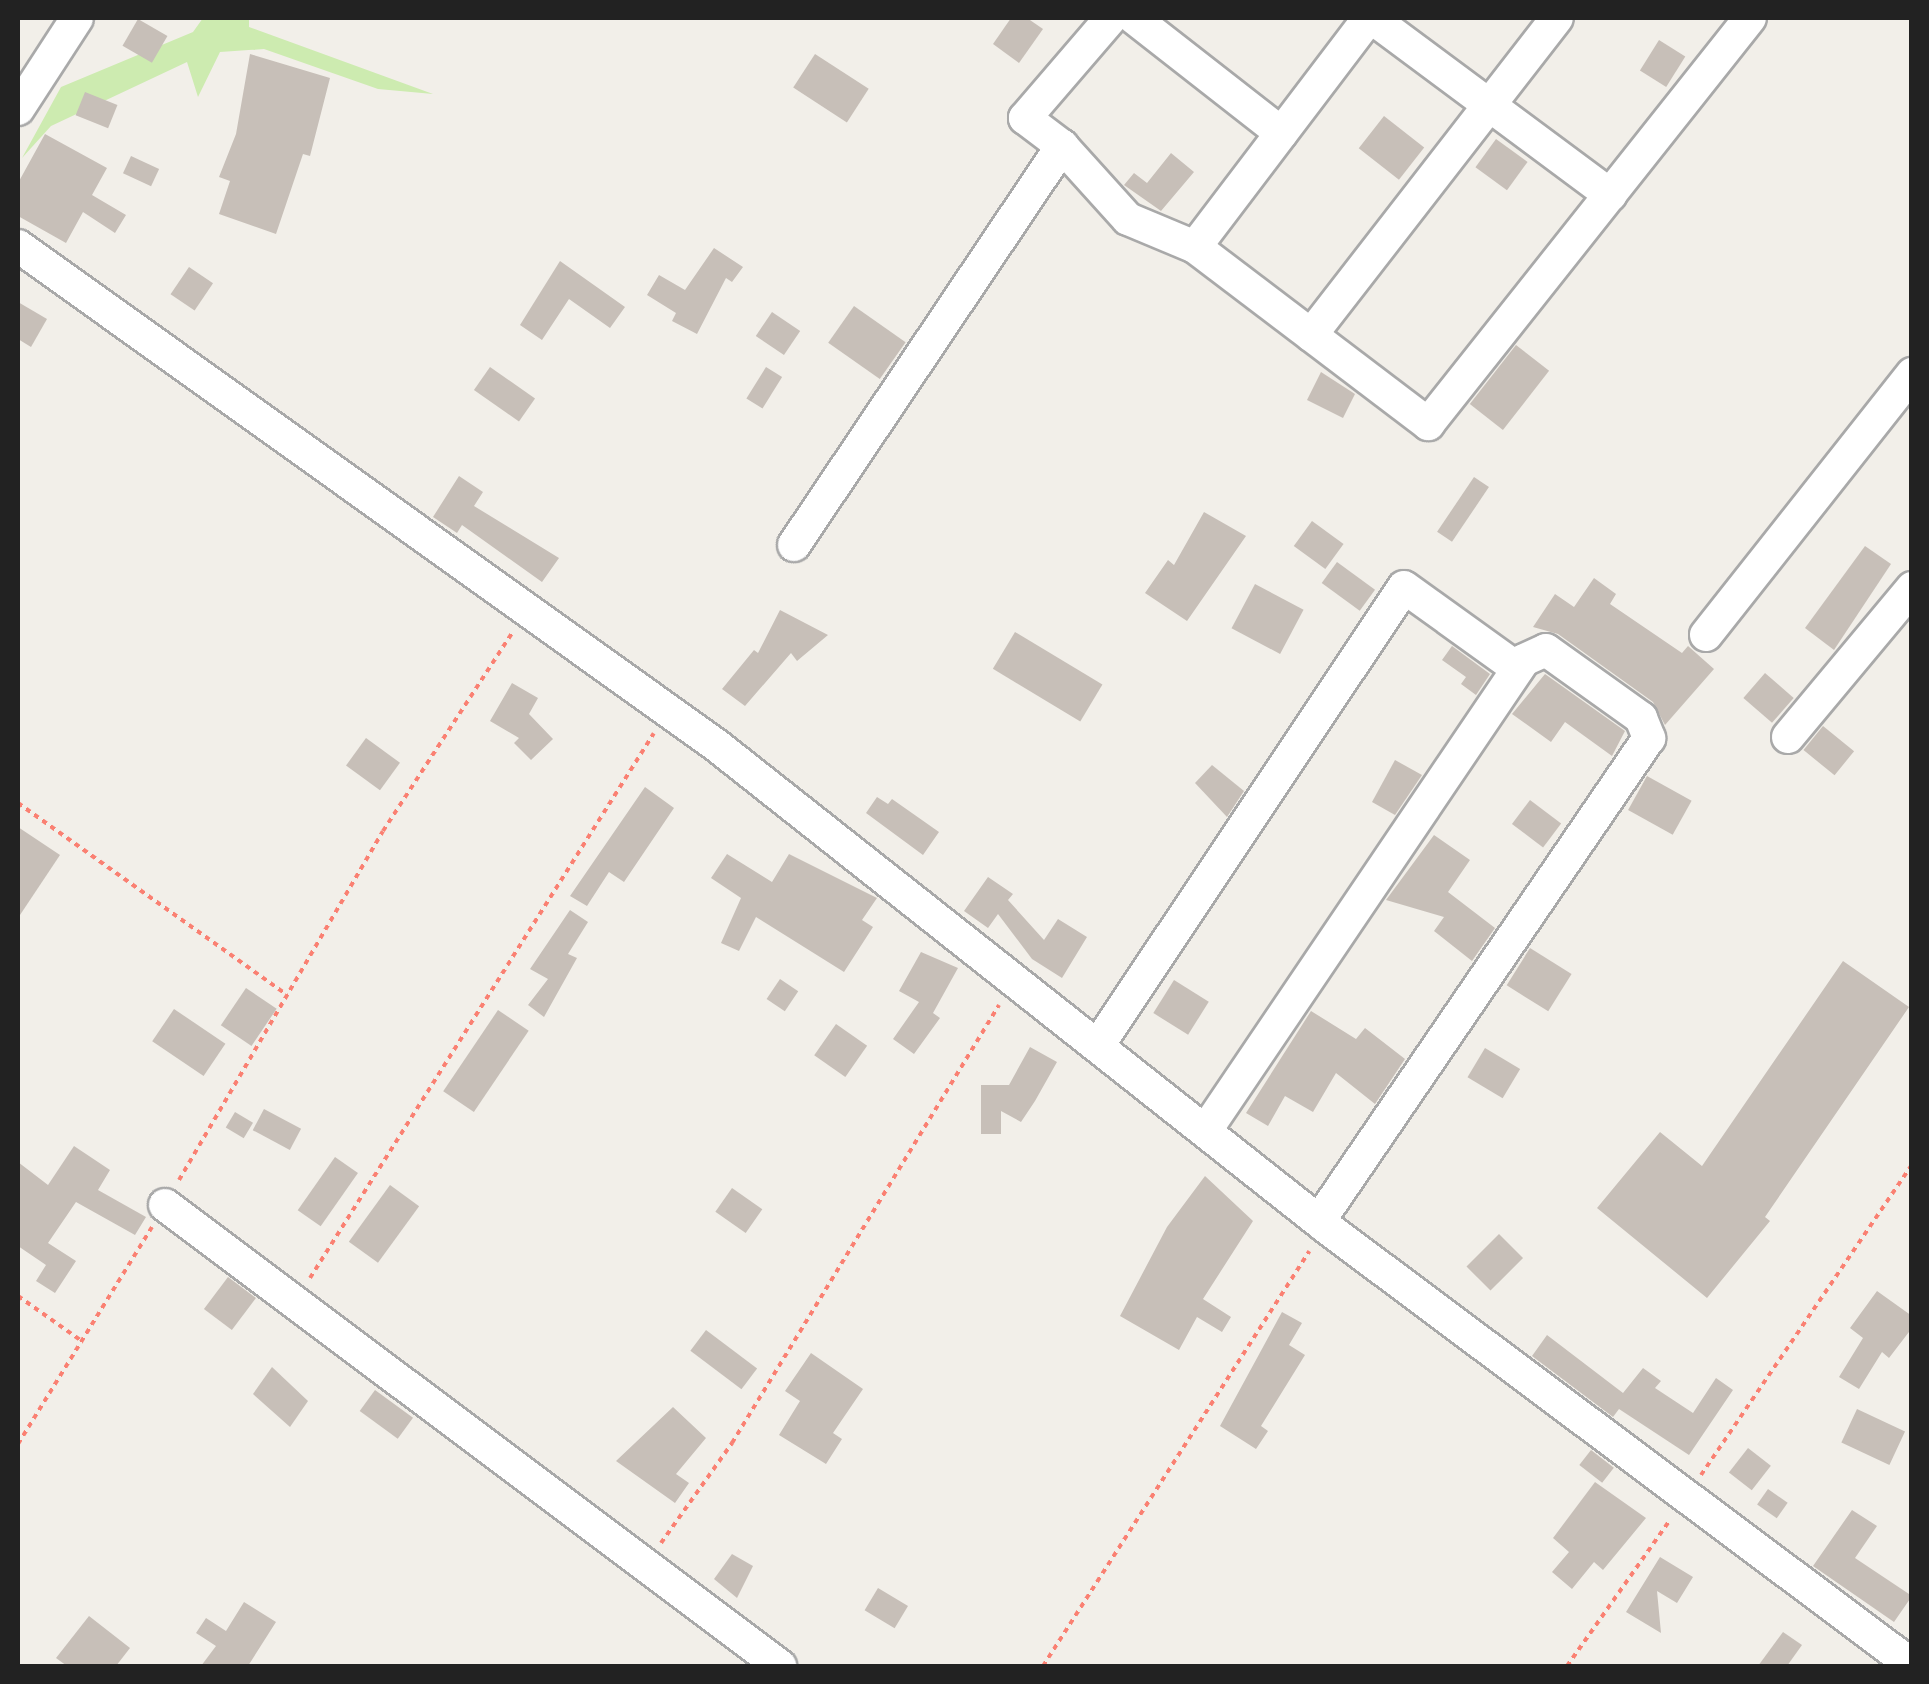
<!DOCTYPE html>
<style>
body{margin:0}
#map{position:relative;width:1929px;height:1684px;overflow:hidden;background:#f2efe9;font-family:Signika,sans-serif}
div>[style]{position:absolute}
[style*='--x']{left:calc(var(--x)*1px);top:calc(var(--y)*1px);width:calc(var(--w)*1px);rotate:calc(var(--a)*1deg)}
.grass>*{inset:0;background:#cdebb0}
.building>*{inset:0;background:#c7bfb8;transform-origin:0 0}
.path>*{height:4px;margin-top:-2px;transform-origin:0;background:repeating-linear-gradient(90deg,#fa8072 0 5px,transparent 0 10px)}
.roads{filter:drop-shadow(2px 0 #a9a9a9) drop-shadow(-2px 0 #a9a9a9) drop-shadow(0 2px #a9a9a9) drop-shadow(0 -2px #a9a9a9)}
.minor>*{height:32px;margin:-16px;padding:0 16px;transform-origin:16px;border-radius:16px;background:#fff}
span{translate:-50% -50%;white-space:nowrap;text-align:center;line-height:1.15;-webkit-text-stroke:10px #fff;paint-order:stroke}
.frame{position:absolute;inset:0;border:20px solid #222;pointer-events:none}
</style>
<div id="map">
<div class="grass">
<div style="clip-path:polygon(203px 18px,249px 18px,249px 27px,433px 94px,378px 89px,264px 49px,220px 52px,198px 97px,187px 62px,51px 126px,22px 158px,61px 87px,193px 32px)"></div>
</div>
<div class="building">
<div style="clip-path:polygon(1011px 18px,1027px 18px,1043px 29px,1019px 63px,993px 44px)"></div>
<div style="left:138px;top:19px;width:34px;height:31px;rotate:30deg"></div>
<div style="left:1659px;top:40px;width:31px;height:36px;rotate:32deg"></div>
<div style="clip-path:polygon(250px 54px,330px 78px,310px 156px,303px 154px,276px 234px,219px 214px,230px 181px,219px 177px,236px 134px)"></div>
<div style="left:815px;top:54px;width:64px;height:40px;rotate:33deg"></div>
<div style="left:85px;top:92px;width:35px;height:25px;rotate:22deg"></div>
<div style="left:1384px;top:116px;width:51px;height:41px;rotate:38deg"></div>
<div style="clip-path:polygon(45px 134px,107px 168px,92px 195px,126px 215px,115px 233px,83px 212px,66px 243px,18px 216px,18px 183px)"></div>
<div style="left:1496px;top:139px;width:39px;height:35px;rotate:36deg"></div>
<div style="clip-path:polygon(1171px 153px,1194px 172px,1161px 211px,1124px 185px,1134px 173px,1147px 183px)"></div>
<div style="left:131px;top:156px;width:31px;height:19px;rotate:25deg"></div>
<div style="clip-path:polygon(714px 248px,743px 267px,732px 282px,726px 278px,697px 334px,672px 321px,676px 313px,647px 295px,659px 275px,685px 290px)"></div>
<div style="clip-path:polygon(560px 261px,625px 307px,610px 328px,569px 299px,542px 340px,520px 325px)"></div>
<div style="left:189px;top:267px;width:29px;height:33px;rotate:34deg"></div>
<div style="clip-path:polygon(18px 302px,47px 319px,31px 347px,18px 339px)"></div>
<div style="left:854px;top:306px;width:63px;height:45px;rotate:35deg"></div>
<div style="left:772px;top:312px;width:34px;height:29px;rotate:34deg"></div>
<div style="left:1516px;top:345px;width:42px;height:75px;rotate:38deg"></div>
<div style="left:490px;top:367px;width:55px;height:28px;rotate:35deg"></div>
<div style="left:766px;top:367px;width:19px;height:37px;rotate:32deg"></div>
<div style="clip-path:polygon(1321px 372px,1355px 394px,1343px 418px,1307px 400px)"></div>
<div style="clip-path:polygon(459px 476px,483px 492px,474px 506px,559px 558px,542px 582px,462px 525px,457px 533px,433px 517px)"></div>
<div style="left:1474px;top:477px;width:18px;height:66px;rotate:34deg"></div>
<div style="clip-path:polygon(1204px 512px,1246px 536px,1187px 621px,1145px 593px,1168px 560px,1174px 565px)"></div>
<div style="left:1312px;top:521px;width:39px;height:31px;rotate:36deg"></div>
<div style="clip-path:polygon(1865px 546px,1891px 564px,1834px 650px,1805px 628px)"></div>
<div style="left:1337px;top:562px;width:47px;height:26px;rotate:36deg"></div>
<div style="clip-path:polygon(1594px 578px,1616px 594px,1610px 604px,1682px 653px,1688px 646px,1714px 669px,1665px 725px,1653px 702px,1558px 634px,1533px 627px,1555px 594px,1574px 607px)"></div>
<div style="left:1255px;top:584px;width:55px;height:50px;rotate:28deg"></div>
<div style="clip-path:polygon(780px 610px,828px 635px,797px 661px,791px 653px,745px 706px,722px 689px,754px 650px,758px 653px)"></div>
<div style="left:1015px;top:632px;width:102px;height:43px;rotate:31deg"></div>
<div style="clip-path:polygon(1452px 646px,1490px 674px,1476px 695px,1461px 684px,1466px 677px,1442px 660px)"></div>
<div style="left:1765px;top:673px;width:38px;height:33px;rotate:41deg"></div>
<div style="clip-path:polygon(1545px 674px,1625px 731px,1612px 756px,1565px 722px,1551px 742px,1512px 714px)"></div>
<div style="clip-path:polygon(512px 683px,538px 698px,529px 714px,553px 739px,531px 760px,514px 743px,519px 738px,490px 721px)"></div>
<div style="left:1823px;top:726px;width:40px;height:31px;rotate:39deg"></div>
<div style="left:366px;top:738px;width:42px;height:34px;rotate:36deg"></div>
<div style="clip-path:polygon(1395px 760px,1422px 775px,1395px 815px,1372px 802px)"></div>
<div style="clip-path:polygon(1212px 765px,1244px 791px,1227px 817px,1195px 783px)"></div>
<div style="left:1647px;top:776px;width:51px;height:39px;rotate:29deg"></div>
<div style="clip-path:polygon(645px 787px,674px 808px,624px 882px,609px 872px,587px 906px,570px 896px)"></div>
<div style="clip-path:polygon(877px 797px,888px 804px,892px 799px,939px 832px,923px 855px,866px 813px)"></div>
<div style="left:1530px;top:800px;width:39px;height:30px;rotate:37deg"></div>
<div style="clip-path:polygon(18px 827px,60px 855px,18px 918px)"></div>
<div style="clip-path:polygon(1434px 835px,1470px 860px,1448px 892px,1495px 928px,1472px 961px,1434px 931px,1444px 917px,1386px 900px)"></div>
<div style="clip-path:polygon(727px 854px,772px 882px,789px 854px,877px 898px,862px 920px,873px 927px,844px 972px,756px 917px,739px 951px,721px 943px,741px 898px,711px 878px)"></div>
<div style="clip-path:polygon(988px 877px,1013px 894px,1008px 900px,1044px 940px,1058px 919px,1087px 937px,1062px 978px,1032px 959px,998px 914px,988px 928px,964px 911px)"></div>
<div style="clip-path:polygon(570px 910px,588px 922px,568px 954px,577px 958px,544px 1017px,528px 1005px,548px 979px,530px 969px)"></div>
<div style="left:1530px;top:948px;width:49px;height:44px;rotate:32deg"></div>
<div style="clip-path:polygon(921px 952px,958px 968px,933px 1013px,940px 1018px,914px 1054px,893px 1039px,919px 1002px,899px 991px)"></div>
<div style="clip-path:polygon(1843px 961px,1909px 1007px,1765px 1217px,1770px 1221px,1707px 1298px,1597px 1208px,1660px 1132px,1702px 1166px)"></div>
<div style="left:780px;top:979px;width:22px;height:24px;rotate:34deg"></div>
<div style="left:1174px;top:980px;width:41px;height:39px;rotate:32deg"></div>
<div style="left:246px;top:988px;width:37px;height:45px;rotate:34deg"></div>
<div style="left:174px;top:1009px;width:62px;height:39px;rotate:34deg"></div>
<div style="left:498px;top:1010px;width:37px;height:98px;rotate:34deg"></div>
<div style="clip-path:polygon(1311px 1011px,1356px 1039px,1365px 1028px,1405px 1059px,1375px 1104px,1336px 1073px,1313px 1112px,1285px 1096px,1268px 1126px,1246px 1113px)"></div>
<div style="left:836px;top:1024px;width:38px;height:38px;rotate:35deg"></div>
<div style="clip-path:polygon(1030px 1047px,1057px 1062px,1035px 1101px,1021px 1122px,1001px 1111px,1001px 1134px,981px 1134px,981px 1085px,1009px 1085px)"></div>
<div style="left:1485px;top:1048px;width:41px;height:34px;rotate:31deg"></div>
<div style="left:264px;top:1109px;width:42px;height:24px;rotate:28deg"></div>
<div style="left:235px;top:1112px;width:21px;height:18px;rotate:31deg"></div>
<div style="clip-path:polygon(74px 1146px,110px 1170px,98px 1190px,146px 1217px,135px 1235px,76px 1202px,48px 1243px,76px 1261px,55px 1293px,36px 1281px,46px 1265px,18px 1246px,18px 1162px,48px 1185px)"></div>
<div style="left:335px;top:1157px;width:28px;height:65px;rotate:35deg"></div>
<div style="clip-path:polygon(1205px 1176px,1253px 1221px,1203px 1299px,1231px 1317px,1222px 1332px,1197px 1317px,1179px 1350px,1120px 1316px,1167px 1227px)"></div>
<div style="left:390px;top:1185px;width:36px;height:70px;rotate:36deg"></div>
<div style="left:732px;top:1188px;width:37px;height:29px;rotate:35deg"></div>
<div style="left:1499px;top:1234px;width:34px;height:46px;rotate:45deg"></div>
<div style="left:228px;top:1277px;width:35px;height:40px;rotate:37deg"></div>
<div style="clip-path:polygon(1877px 1291px,1912px 1316px,1912px 1328px,1889px 1358px,1882px 1352px,1859px 1389px,1839px 1377px,1863px 1338px,1850px 1328px)"></div>
<div style="clip-path:polygon(1282px 1312px,1302px 1323px,1289px 1345px,1305px 1355px,1261px 1426px,1268px 1431px,1256px 1449px,1220px 1426px)"></div>
<div style="left:706px;top:1330px;width:64px;height:26px;rotate:37deg"></div>
<div style="clip-path:polygon(1547px 1335px,1623px 1393px,1643px 1368px,1661px 1381px,1655px 1388px,1693px 1413px,1716px 1378px,1733px 1390px,1689px 1455px,1619px 1409px,1613px 1417px,1532px 1356px)"></div>
<div style="clip-path:polygon(811px 1353px,863px 1389px,833px 1433px,842px 1439px,826px 1464px,779px 1435px,800px 1401px,785px 1391px)"></div>
<div style="clip-path:polygon(272px 1367px,308px 1401px,290px 1427px,253px 1394px)"></div>
<div style="left:375px;top:1390px;width:47px;height:26px;rotate:36deg"></div>
<div style="clip-path:polygon(673px 1407px,706px 1438px,676px 1474px,689px 1483px,675px 1503px,616px 1461px)"></div>
<div style="left:1857px;top:1409px;width:53px;height:37px;rotate:25deg"></div>
<div style="left:1748px;top:1448px;width:29px;height:31px;rotate:38deg"></div>
<div style="left:1591px;top:1450px;width:29px;height:19px;rotate:38deg"></div>
<div style="clip-path:polygon(1595px 1482px,1646px 1518px,1603px 1570px,1594px 1562px,1572px 1589px,1552px 1572px,1569px 1552px,1553px 1538px)"></div>
<div style="left:1768px;top:1489px;width:24px;height:19px;rotate:35deg"></div>
<div style="clip-path:polygon(1852px 1510px,1877px 1526px,1855px 1558px,1912px 1596px,1894px 1622px,1813px 1566px)"></div>
<div style="clip-path:polygon(732px 1554px,753px 1566px,737px 1598px,714px 1579px)"></div>
<div style="clip-path:polygon(1660px 1557px,1693px 1577px,1677px 1603px,1657px 1591px,1661px 1633px,1626px 1612px)"></div>
<div style="left:878px;top:1588px;width:35px;height:26px;rotate:31deg"></div>
<div style="clip-path:polygon(244px 1602px,276px 1622px,248px 1666px,201px 1666px,216px 1646px,196px 1633px,206px 1618px,226px 1631px)"></div>
<div style="clip-path:polygon(89px 1616px,130px 1648px,116px 1666px,67px 1666px,56px 1658px)"></div>
<div style="clip-path:polygon(1783px 1632px,1802px 1645px,1787px 1666px,1758px 1666px)"></div>
</div>
<div class="path">
<div style="--x:18;--y:803;--w:330;--a:35.5"></div>
<div style="--x:179;--y:1180;--w:404;--a:-59.7"></div>
<div style="--x:383;--y:831;--w:236;--a:-56.9"></div>
<div style="--x:310;--y:1278;--w:644;--a:-57.74"></div>
<div style="--x:18;--y:1296;--w:80;--a:35.3"></div>
<div style="--x:18;--y:1444;--w:255;--a:-58.3"></div>
<div style="--x:1701;--y:1475;--w:375;--a:-55.8"></div>
<div style="--x:661;--y:1543;--w:123;--a:-54.6"></div>
<div style="--x:732;--y:1443;--w:513;--a:-58.63"></div>
<div style="--x:1043;--y:1666;--w:493;--a:-57.3"></div>
<div style="--x:1567;--y:1666;--w:179;--a:-54.8"></div>
</div>
<div class="roads">
<div class="minor">
<div style="--x:1111;--y:18;--w:132;--a:130.7"></div>
<div style="--x:1025;--y:118;--w:46;--a:37.1"></div>
<div style="--x:1062;--y:146;--w:98;--a:47.9"></div>
<div style="--x:1128;--y:219;--w:73;--a:22.7"></div>
<div style="--x:1195;--y:247;--w:293;--a:37.2"></div>
<div style="--x:1428;--y:424;--w:518;--a:-51.58"></div>
<div style="--x:1134;--y:18;--w:187;--a:38"></div>
<div style="--x:1372;--y:18;--w:297;--a:36.6"></div>
<div style="--x:18;--y:109;--w:108;--a:-57"></div>
<div style="--x:18;--y:246;--w:858;--a:35.56"></div>
<div style="--x:716;--y:745;--w:777;--a:38.31"></div>
<div style="--x:1326;--y:1227;--w:732;--a:36.78"></div>
<div style="--x:1195;--y:247;--w:288;--a:-52.8"></div>
<div style="--x:1311;--y:335;--w:401;--a:-52.2"></div>
<div style="--x:794;--y:545;--w:481;--a:-56.1"></div>
<div style="--x:1706;--y:635;--w:333;--a:-51.7"></div>
<div style="--x:1788;--y:737;--w:194;--a:-50.2"></div>
<div style="--x:1099;--y:1044;--w:549;--a:-56.28"></div>
<div style="--x:1404;--y:587;--w:140;--a:35.7"></div>
<div style="--x:1206;--y:1130;--w:567;--a:-55.92"></div>
<div style="--x:1524;--y:660;--w:24;--a:-24"></div>
<div style="--x:1546;--y:650;--w:117;--a:35.6"></div>
<div style="--x:1641;--y:718;--w:22;--a:68"></div>
<div style="--x:1649;--y:738;--w:585;--a:124.34"></div>
<div style="--x:165;--y:1205;--w:769;--a:36.85"></div>
</div>
</div>
<div class="frame"></div>
</div>
